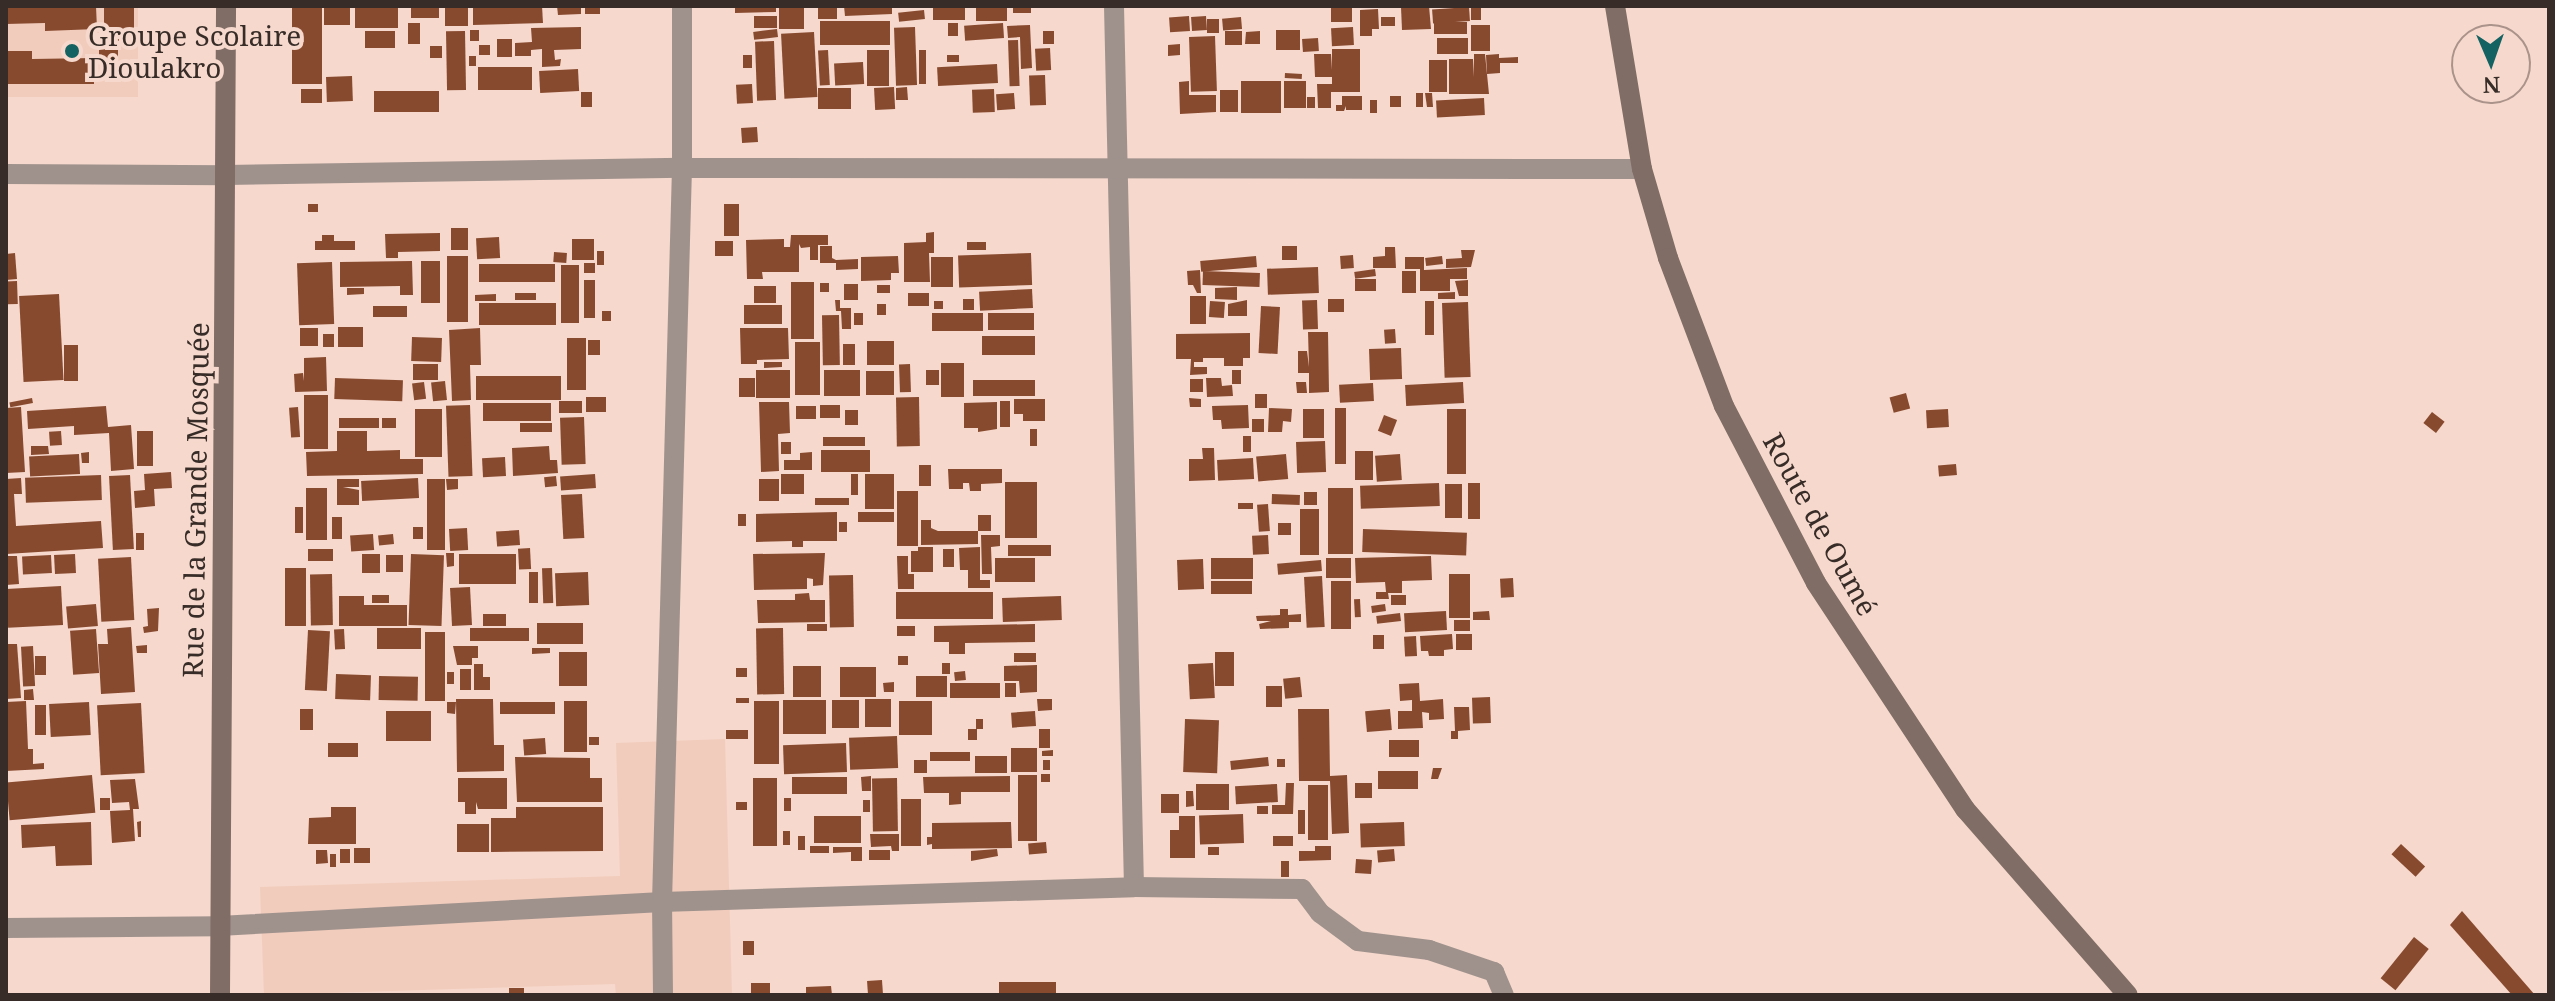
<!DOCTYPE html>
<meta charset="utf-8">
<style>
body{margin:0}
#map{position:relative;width:2555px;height:1001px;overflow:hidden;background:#f6d8cc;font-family:"Noto Serif",serif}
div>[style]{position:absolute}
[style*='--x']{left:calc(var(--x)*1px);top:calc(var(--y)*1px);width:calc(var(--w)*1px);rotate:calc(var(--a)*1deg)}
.built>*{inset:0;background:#f1ccbc;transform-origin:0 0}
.building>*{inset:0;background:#884a2f;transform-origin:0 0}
.street>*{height:20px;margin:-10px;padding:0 10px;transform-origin:10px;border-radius:10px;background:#9f928d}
.secondary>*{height:20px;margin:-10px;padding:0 10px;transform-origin:10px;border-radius:10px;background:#806d66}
.dots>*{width:22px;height:22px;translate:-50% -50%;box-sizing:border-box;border:4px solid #f6d8cc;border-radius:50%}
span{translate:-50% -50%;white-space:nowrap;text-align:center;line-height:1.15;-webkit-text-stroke:8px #f6d8cc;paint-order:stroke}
.poi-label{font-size:28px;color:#372c27}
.left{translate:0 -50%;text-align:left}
.street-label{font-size:28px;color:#372c27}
.frame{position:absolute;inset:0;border:8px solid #372c27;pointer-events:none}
.north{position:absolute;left:2451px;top:24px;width:80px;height:80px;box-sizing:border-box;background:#f6d8cc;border:2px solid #aa938a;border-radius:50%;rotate:178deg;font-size:22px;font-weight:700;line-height:32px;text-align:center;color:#372c27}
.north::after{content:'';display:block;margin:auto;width:28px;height:36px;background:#146362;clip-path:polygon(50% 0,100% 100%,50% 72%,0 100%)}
</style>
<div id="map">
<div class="built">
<div style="left:6px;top:6px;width:132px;height:91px"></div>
<div style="clip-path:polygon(725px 739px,732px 995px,616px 995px,615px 984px,264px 995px,260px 887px,620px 876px,616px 743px)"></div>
</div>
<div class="building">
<div style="clip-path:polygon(6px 6px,96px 6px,97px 29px,45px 31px,45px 23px,6px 24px)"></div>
<div style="left:104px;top:6px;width:30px;height:35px"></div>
<div style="left:292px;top:6px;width:30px;height:78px"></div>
<div style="left:324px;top:6px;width:26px;height:19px"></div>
<div style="left:355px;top:6px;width:43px;height:22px"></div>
<div style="left:411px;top:6px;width:28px;height:12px"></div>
<div style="left:445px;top:6px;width:23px;height:20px"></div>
<div style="clip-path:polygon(536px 6px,542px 6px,543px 23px,473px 25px,473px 8px)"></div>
<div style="clip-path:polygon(557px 6px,581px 6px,581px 14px,558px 15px)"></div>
<div style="left:585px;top:6px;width:15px;height:8px"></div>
<div style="clip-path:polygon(735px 6px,776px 6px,776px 12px,735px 13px)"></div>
<div style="left:779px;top:6px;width:25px;height:23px"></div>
<div style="left:818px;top:6px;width:19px;height:13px"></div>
<div style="clip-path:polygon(844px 6px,892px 6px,892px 14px,845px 16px)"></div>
<div style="left:933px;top:6px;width:32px;height:14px"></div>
<div style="left:976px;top:6px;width:31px;height:15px"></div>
<div style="left:1013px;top:6px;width:18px;height:7px"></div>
<div style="left:1331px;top:6px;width:21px;height:16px"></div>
<div style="clip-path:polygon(1420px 6px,1429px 6px,1431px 29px,1402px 30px,1401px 7px)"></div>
<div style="left:1471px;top:6px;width:10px;height:14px"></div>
<div style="left:1469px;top:7px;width:14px;height:37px;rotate:86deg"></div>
<div style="clip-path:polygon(1378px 9px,1379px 29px,1372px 29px,1372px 36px,1360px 36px,1360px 10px)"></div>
<div style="left:924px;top:10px;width:9px;height:26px;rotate:84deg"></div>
<div style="left:754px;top:16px;width:23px;height:12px"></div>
<div style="left:1189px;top:16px;width:15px;height:20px;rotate:86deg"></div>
<div style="left:1206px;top:16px;width:14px;height:15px;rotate:86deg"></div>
<div style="left:1241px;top:17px;width:12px;height:19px;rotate:85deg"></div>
<div style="left:1381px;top:17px;width:14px;height:9px"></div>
<div style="left:1207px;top:19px;width:12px;height:14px"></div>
<div style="left:890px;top:21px;width:24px;height:70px;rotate:90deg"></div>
<div style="left:1467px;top:22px;width:12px;height:33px;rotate:90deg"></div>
<div style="left:408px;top:23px;width:12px;height:21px"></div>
<div style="left:958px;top:23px;width:13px;height:10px;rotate:90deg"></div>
<div style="left:1003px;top:23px;width:15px;height:39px;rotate:86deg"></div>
<div style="clip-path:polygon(1030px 25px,1032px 68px,1021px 69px,1020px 37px,1008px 38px,1007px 26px)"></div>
<div style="left:1471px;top:25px;width:19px;height:26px"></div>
<div style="clip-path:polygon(581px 27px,581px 49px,554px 50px,555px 60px,561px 59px,560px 66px,542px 67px,542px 49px,531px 50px,531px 56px,515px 56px,515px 43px,532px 42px,531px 28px)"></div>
<div style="left:915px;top:27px;width:58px;height:21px;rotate:88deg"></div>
<div style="left:1353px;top:27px;width:18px;height:22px;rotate:87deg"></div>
<div style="left:777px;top:29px;width:8px;height:24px;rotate:83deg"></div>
<div style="left:470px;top:30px;width:9px;height:11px"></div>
<div style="left:1276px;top:30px;width:24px;height:20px"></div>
<div style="left:395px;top:31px;width:17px;height:30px;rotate:90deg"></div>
<div style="left:465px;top:31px;width:59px;height:19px;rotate:89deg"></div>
<div style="left:1043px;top:31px;width:11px;height:13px"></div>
<div style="left:1242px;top:31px;width:14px;height:17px;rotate:90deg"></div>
<div style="clip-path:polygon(1260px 31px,1260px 44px,1245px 44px,1246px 32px)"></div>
<div style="left:814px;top:32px;width:65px;height:33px;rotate:87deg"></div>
<div style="left:1215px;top:36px;width:55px;height:26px;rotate:88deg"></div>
<div style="left:1318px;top:38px;width:13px;height:16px;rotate:86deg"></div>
<div style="left:1437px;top:38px;width:31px;height:16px"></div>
<div style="left:512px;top:39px;width:18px;height:15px;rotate:90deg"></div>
<div style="left:1018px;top:40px;width:46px;height:10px;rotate:88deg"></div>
<div style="left:774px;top:41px;width:59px;height:19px;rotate:88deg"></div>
<div style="clip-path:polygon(1180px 44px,1180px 55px,1168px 56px,1168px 45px)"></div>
<div style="left:479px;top:45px;width:11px;height:10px"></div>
<div style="left:430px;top:46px;width:12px;height:12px"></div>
<div style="left:1050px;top:48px;width:22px;height:15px;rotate:87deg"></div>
<div style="left:99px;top:49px;width:19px;height:12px"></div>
<div style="clip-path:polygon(1332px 49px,1360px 49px,1360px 92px,1331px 92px,1331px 108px,1318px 108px,1317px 84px,1332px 84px,1332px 77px,1315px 77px,1314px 54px,1331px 54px,1332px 70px)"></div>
<div style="left:828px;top:50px;width:35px;height:10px;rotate:87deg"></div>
<div style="left:867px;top:50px;width:22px;height:36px"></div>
<div style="left:919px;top:50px;width:7px;height:34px"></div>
<div style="clip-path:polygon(6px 51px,32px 51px,32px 59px,94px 58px,94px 84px,6px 84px)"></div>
<div style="clip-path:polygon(1474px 54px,1485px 54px,1489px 94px,1449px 94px,1449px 59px,1473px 59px,1474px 77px)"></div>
<div style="clip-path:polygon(1499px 54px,1499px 58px,1518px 57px,1518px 63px,1500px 63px,1500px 73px,1487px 74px,1486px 55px)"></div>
<div style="left:743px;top:55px;width:9px;height:13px"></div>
<div style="left:959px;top:55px;width:7px;height:12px;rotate:90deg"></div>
<div style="left:469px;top:56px;width:7px;height:10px"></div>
<div style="left:1429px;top:60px;width:18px;height:32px"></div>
<div style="left:863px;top:62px;width:22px;height:29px;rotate:87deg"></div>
<div style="left:997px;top:64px;width:19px;height:60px;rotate:87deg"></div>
<div style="left:118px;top:66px;width:13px;height:18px;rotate:90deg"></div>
<div style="left:532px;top:67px;width:23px;height:54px;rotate:90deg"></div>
<div style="left:578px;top:69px;width:22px;height:39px;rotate:87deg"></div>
<div style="left:1285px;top:73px;width:17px;height:5px;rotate:3deg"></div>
<div style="left:1045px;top:75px;width:30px;height:16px;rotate:88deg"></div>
<div style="left:352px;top:76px;width:25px;height:26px;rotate:88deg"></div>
<div style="clip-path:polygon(1189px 81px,1189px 95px,1216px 95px,1216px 112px,1180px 114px,1179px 82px)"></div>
<div style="left:1241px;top:81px;width:40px;height:32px"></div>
<div style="left:1284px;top:81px;width:22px;height:27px"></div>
<div style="left:752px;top:84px;width:19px;height:16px;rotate:87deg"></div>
<div style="left:894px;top:87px;width:22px;height:20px;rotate:87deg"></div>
<div style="clip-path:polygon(907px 87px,908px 100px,896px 100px,896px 88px)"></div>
<div style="left:851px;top:88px;width:21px;height:33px;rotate:90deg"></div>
<div style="left:322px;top:89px;width:14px;height:21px;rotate:90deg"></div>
<div style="left:994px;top:89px;width:23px;height:22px;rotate:88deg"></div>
<div style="left:1238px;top:90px;width:22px;height:18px;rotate:90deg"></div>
<div style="left:439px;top:91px;width:21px;height:65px;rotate:90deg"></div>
<div style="left:581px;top:92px;width:11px;height:15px"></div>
<div style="left:1014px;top:93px;width:16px;height:18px;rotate:86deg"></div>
<div style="left:1416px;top:93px;width:7px;height:14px"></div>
<div style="clip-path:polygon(1425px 93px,1432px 93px,1433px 107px,1427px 107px)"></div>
<div style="clip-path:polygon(1342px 96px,1362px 96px,1362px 110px,1346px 110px,1346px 106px,1344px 111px,1336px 111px,1336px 105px,1342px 105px)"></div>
<div style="left:1390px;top:96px;width:11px;height:11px"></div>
<div style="left:1307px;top:97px;width:8px;height:11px"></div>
<div style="left:1484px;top:98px;width:17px;height:48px;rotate:87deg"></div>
<div style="left:1370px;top:100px;width:7px;height:13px"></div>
<div style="left:757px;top:127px;width:15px;height:16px;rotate:86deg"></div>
<div style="left:308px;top:204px;width:10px;height:8px"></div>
<div style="left:724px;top:204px;width:15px;height:32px"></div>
<div style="left:451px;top:228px;width:17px;height:22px"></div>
<div style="clip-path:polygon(934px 232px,934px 253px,929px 253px,930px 282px,904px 282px,904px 243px,926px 242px,926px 233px)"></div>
<div style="clip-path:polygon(440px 233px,440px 251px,398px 252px,398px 258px,386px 258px,385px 234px)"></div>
<div style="clip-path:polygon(322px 235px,334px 235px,334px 241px,355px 241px,355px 250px,315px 250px,315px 241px,322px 241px)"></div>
<div style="clip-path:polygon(791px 235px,828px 235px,828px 245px,818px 245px,818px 260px,810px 260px,810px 247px,801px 248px,799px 244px,799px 272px,762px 272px,763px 279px,747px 279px,746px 240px,784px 239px,784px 247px,790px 247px)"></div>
<div style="left:499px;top:237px;width:21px;height:23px;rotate:87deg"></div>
<div style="left:572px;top:239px;width:22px;height:21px"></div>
<div style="left:715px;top:241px;width:18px;height:15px"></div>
<div style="left:967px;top:242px;width:19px;height:8px"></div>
<div style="clip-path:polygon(820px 246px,832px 246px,832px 258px,836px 260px,858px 259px,858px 269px,836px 270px,836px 263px,820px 263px)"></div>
<div style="left:1282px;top:246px;width:15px;height:14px"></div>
<div style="clip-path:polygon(1385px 247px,1395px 247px,1396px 268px,1373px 268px,1373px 257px,1385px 256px)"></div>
<div style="clip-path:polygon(1461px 250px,1475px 250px,1471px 267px,1446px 268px,1446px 259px,1462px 258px)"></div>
<div style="left:604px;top:251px;width:14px;height:7px;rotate:90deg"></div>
<div style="left:554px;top:252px;width:13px;height:10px;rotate:4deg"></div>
<div style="clip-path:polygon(15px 253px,17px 279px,6px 280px,6px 254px)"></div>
<div style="left:1031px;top:253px;width:32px;height:73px;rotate:88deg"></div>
<div style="left:1353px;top:255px;width:13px;height:13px;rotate:86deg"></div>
<div style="left:447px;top:256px;width:21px;height:66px"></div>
<div style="clip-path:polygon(898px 256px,899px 273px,891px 273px,891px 280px,861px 281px,861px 257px)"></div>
<div style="left:1256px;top:256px;width:11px;height:56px;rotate:85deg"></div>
<div style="left:1442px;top:256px;width:8px;height:17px;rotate:83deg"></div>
<div style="left:931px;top:257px;width:22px;height:30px"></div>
<div style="clip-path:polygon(1405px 257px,1424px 257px,1424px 270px,1467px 268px,1467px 279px,1450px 279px,1450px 291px,1420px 291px,1420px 269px,1405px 269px)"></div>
<div style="clip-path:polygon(412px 261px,413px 295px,400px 295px,400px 286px,340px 287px,340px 262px)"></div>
<div style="left:421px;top:261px;width:19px;height:42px"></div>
<div style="left:332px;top:262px;width:62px;height:35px;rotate:88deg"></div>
<div style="left:584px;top:263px;width:11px;height:10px"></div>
<div style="left:555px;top:264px;width:18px;height:76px;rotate:90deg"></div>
<div style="left:561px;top:265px;width:18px;height:58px"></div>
<div style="left:1318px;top:267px;width:26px;height:51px;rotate:88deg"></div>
<div style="left:1375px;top:269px;width:7px;height:21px;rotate:82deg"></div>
<div style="clip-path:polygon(1200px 270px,1201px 293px,1197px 293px,1193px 285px,1188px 285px,1187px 271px)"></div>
<div style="left:1203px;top:271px;width:57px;height:14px;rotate:2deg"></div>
<div style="left:1402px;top:271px;width:14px;height:22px"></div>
<div style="left:1355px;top:279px;width:21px;height:12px"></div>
<div style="left:584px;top:280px;width:11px;height:38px"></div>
<div style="clip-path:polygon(1468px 280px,1468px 296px,1459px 296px,1455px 281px)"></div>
<div style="left:17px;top:281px;width:23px;height:11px;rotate:88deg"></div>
<div style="left:791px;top:282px;width:23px;height:57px"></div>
<div style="left:820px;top:283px;width:9px;height:9px"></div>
<div style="left:844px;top:284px;width:14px;height:16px"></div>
<div style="left:877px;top:285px;width:13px;height:8px"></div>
<div style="left:754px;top:286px;width:22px;height:17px"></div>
<div style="clip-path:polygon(1237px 287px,1237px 300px,1215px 299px,1215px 288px)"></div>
<div style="clip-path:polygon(347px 288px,364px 288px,364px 294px,347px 295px)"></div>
<div style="left:1032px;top:289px;width:19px;height:53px;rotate:87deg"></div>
<div style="clip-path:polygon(1455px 292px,1455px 299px,1438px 299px,1438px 293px)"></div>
<div style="left:536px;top:293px;width:7px;height:21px;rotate:90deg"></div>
<div style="left:929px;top:293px;width:13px;height:21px;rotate:90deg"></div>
<div style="left:59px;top:294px;width:86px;height:40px;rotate:87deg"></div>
<div style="clip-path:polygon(496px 294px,496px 301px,475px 301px,475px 295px)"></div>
<div style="left:1190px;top:296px;width:16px;height:28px"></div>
<div style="left:963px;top:299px;width:11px;height:11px"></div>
<div style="left:1344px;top:299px;width:13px;height:16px;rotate:90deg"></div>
<div style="clip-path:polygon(835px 300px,840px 300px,840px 308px,851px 308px,851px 329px,842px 329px,841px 311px,836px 311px)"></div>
<div style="clip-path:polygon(1247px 300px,1247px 316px,1228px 316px,1228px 304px)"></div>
<div style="left:1317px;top:300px;width:29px;height:15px;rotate:88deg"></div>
<div style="left:934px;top:301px;width:9px;height:8px"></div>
<div style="left:1210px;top:301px;width:15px;height:16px;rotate:4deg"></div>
<div style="left:1425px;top:301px;width:9px;height:34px"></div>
<div style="left:1468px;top:302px;width:75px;height:26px;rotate:88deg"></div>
<div style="left:479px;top:303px;width:77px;height:22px"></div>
<div style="left:877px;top:304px;width:9px;height:11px"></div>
<div style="left:744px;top:305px;width:38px;height:19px"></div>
<div style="left:407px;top:306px;width:11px;height:34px;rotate:90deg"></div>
<div style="left:1261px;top:306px;width:19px;height:47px;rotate:3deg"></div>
<div style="left:602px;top:311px;width:9px;height:10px"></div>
<div style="left:854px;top:313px;width:9px;height:12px"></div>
<div style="left:983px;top:313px;width:18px;height:51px;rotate:90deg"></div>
<div style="left:1034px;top:313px;width:17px;height:46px;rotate:90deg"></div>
<div style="left:839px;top:315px;width:50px;height:17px;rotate:89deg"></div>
<div style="left:338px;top:327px;width:25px;height:20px"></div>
<div style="left:300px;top:328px;width:18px;height:18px"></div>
<div style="clip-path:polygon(480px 328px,481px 365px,470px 365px,471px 400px,452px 401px,449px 330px)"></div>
<div style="clip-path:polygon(740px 328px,788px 328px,789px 359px,757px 360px,757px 364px,741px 364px)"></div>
<div style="left:1395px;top:329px;width:14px;height:11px;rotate:86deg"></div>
<div style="clip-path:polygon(1308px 332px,1328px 332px,1329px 392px,1309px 393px,1309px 373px,1298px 373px,1298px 351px,1307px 351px,1309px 367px)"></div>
<div style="clip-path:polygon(1250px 333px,1250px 358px,1243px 358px,1243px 366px,1224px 366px,1224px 358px,1203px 358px,1203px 362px,1194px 362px,1194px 367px,1207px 367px,1207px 374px,1190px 375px,1191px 359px,1176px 359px,1176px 334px)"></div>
<div style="left:334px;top:334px;width:13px;height:11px;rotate:90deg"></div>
<div style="left:1035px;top:336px;width:19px;height:53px;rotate:90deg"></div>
<div style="left:412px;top:337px;width:30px;height:24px;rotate:2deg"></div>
<div style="left:567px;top:338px;width:19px;height:52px"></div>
<div style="left:588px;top:340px;width:12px;height:15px"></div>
<div style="left:867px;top:341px;width:27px;height:24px"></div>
<div style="left:795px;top:342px;width:25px;height:53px"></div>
<div style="left:855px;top:344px;width:21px;height:12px;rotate:90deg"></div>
<div style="left:64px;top:345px;width:14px;height:36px"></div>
<div style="left:1401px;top:348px;width:31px;height:32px;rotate:88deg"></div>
<div style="clip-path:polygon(326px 357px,327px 391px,295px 392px,294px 374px,303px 373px,304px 381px,304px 358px)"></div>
<div style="clip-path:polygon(764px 362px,782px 362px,782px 367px,764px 368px)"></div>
<div style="left:964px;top:363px;width:34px;height:23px;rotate:90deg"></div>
<div style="left:438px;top:364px;width:16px;height:25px;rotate:90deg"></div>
<div style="left:910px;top:364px;width:28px;height:11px;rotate:88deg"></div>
<div style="left:790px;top:370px;width:28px;height:34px;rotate:90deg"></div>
<div style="left:824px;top:370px;width:36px;height:26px"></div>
<div style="left:926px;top:370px;width:13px;height:15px"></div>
<div style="left:1232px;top:370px;width:9px;height:14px"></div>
<div style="left:894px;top:371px;width:24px;height:28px;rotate:90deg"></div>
<div style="left:476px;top:376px;width:85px;height:24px"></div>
<div style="left:335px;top:378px;width:68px;height:21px;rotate:2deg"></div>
<div style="left:739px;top:378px;width:16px;height:19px"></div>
<div style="clip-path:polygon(1206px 378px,1221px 378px,1222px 386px,1232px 385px,1233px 396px,1207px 397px)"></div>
<div style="left:1190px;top:379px;width:13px;height:13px"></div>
<div style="left:1035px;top:380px;width:16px;height:62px;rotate:90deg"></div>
<div style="left:445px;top:381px;width:19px;height:14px;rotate:84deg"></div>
<div style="left:424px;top:382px;width:17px;height:12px;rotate:83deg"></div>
<div style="clip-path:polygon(1296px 382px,1306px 382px,1307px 393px,1297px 393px)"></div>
<div style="left:1463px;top:382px;width:21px;height:58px;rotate:87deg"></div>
<div style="left:1373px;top:383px;width:18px;height:34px;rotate:87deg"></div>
<div style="left:1906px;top:393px;width:16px;height:17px;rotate:75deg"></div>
<div style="left:1255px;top:394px;width:12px;height:14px"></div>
<div style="left:304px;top:395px;width:24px;height:54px"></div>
<div style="left:606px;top:397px;width:15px;height:20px;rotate:90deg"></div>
<div style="left:919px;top:397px;width:49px;height:23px;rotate:89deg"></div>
<div style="left:32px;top:398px;width:5px;height:23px;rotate:79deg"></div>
<div style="clip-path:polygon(1189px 398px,1201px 399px,1201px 407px,1190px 407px)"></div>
<div style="clip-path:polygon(1014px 399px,1045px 399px,1045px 421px,1023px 421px,1023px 414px,1014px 414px)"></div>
<div style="left:582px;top:401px;width:12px;height:23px;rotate:90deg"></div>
<div style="left:1000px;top:401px;width:10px;height:26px"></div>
<div style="clip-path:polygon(759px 402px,789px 402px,790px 433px,778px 434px,779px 471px,761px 472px)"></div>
<div style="clip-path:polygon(997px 402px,997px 429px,978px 432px,978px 428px,964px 428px,964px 403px)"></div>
<div style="left:483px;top:403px;width:68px;height:18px"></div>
<div style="left:470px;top:405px;width:71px;height:24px;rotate:88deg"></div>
<div style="left:820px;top:405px;width:20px;height:13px"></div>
<div style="clip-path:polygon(1248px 405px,1249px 428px,1222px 429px,1221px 420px,1213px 420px,1212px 406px)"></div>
<div style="clip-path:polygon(106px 406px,108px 427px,131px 425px,134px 469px,111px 471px,109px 433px,74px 435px,74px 426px,28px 429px,27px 411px)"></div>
<div style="left:796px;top:406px;width:20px;height:13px"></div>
<div style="clip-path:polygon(21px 407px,25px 472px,6px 473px,6px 408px)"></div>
<div style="left:298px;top:407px;width:30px;height:9px;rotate:86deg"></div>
<div style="clip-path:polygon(1269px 408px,1292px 409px,1291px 422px,1283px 421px,1282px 432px,1268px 432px)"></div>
<div style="left:1335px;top:408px;width:11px;height:56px"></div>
<div style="left:415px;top:409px;width:27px;height:48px"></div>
<div style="left:1303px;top:409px;width:21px;height:29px"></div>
<div style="left:1466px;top:409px;width:65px;height:19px;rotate:90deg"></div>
<div style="left:1948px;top:409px;width:18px;height:22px;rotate:87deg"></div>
<div style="left:845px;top:410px;width:13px;height:15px"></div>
<div style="left:2432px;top:412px;width:16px;height:14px;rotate:38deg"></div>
<div style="left:1384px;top:415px;width:14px;height:17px;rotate:21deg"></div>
<div style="left:584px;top:417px;width:47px;height:24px;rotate:88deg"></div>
<div style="left:379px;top:418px;width:10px;height:40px;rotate:90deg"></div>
<div style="left:396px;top:418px;width:10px;height:14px;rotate:90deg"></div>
<div style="left:1252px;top:419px;width:12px;height:13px"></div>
<div style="left:552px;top:423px;width:9px;height:32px;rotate:90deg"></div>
<div style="left:1030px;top:429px;width:7px;height:17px"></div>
<div style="left:61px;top:431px;width:14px;height:12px;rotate:86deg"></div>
<div style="left:137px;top:431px;width:16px;height:35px"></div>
<div style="clip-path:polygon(337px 431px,367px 431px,367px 451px,400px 450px,400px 459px,423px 459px,423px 474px,307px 476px,306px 452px,337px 451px)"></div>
<div style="left:1243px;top:436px;width:8px;height:16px"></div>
<div style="left:865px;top:437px;width:9px;height:42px;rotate:90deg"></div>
<div style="left:1325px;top:441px;width:31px;height:29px;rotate:88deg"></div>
<div style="left:781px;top:442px;width:10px;height:12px"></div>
<div style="clip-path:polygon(31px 446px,48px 446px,49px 454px,31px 455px)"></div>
<div style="clip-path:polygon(549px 446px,550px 460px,557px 460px,558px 473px,513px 476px,512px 448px)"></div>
<div style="clip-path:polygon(1202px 448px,1214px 448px,1215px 480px,1189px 481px,1189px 459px,1203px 459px)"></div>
<div style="left:870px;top:450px;width:22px;height:49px;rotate:90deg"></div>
<div style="left:1355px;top:451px;width:18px;height:29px"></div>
<div style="clip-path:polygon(89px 452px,89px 463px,82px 463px,81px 453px)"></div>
<div style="clip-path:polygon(812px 452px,812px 470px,784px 470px,784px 460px,800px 460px,800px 453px)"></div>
<div style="left:79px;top:454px;width:20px;height:50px;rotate:87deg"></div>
<div style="left:1286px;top:454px;width:25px;height:30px;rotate:85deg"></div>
<div style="left:1400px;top:454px;width:26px;height:25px;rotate:86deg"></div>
<div style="left:505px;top:457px;width:19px;height:23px;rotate:87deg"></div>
<div style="left:1253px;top:458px;width:21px;height:36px;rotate:87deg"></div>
<div style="left:1956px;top:464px;width:11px;height:18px;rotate:85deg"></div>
<div style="left:919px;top:465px;width:12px;height:21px"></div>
<div style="clip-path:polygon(948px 469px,1002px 469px,1002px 483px,981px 484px,981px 491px,970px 491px,969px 483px,963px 483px,963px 489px,949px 489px)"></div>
<div style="clip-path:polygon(171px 472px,172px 488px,154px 489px,155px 506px,135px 508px,134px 491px,145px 490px,144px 474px)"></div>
<div style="left:595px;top:474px;width:14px;height:35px;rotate:86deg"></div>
<div style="left:781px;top:474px;width:23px;height:20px"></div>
<div style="left:851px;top:474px;width:7px;height:21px"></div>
<div style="left:865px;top:474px;width:29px;height:35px"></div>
<div style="left:101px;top:475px;width:25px;height:76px;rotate:88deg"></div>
<div style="left:130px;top:475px;width:74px;height:21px;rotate:87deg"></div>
<div style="left:556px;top:476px;width:10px;height:12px;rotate:84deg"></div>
<div style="clip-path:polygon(21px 478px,22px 494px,14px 494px,16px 526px,101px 521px,103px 548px,6px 554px,6px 479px)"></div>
<div style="left:418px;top:478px;width:20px;height:57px;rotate:87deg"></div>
<div style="clip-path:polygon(337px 479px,359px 479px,359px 487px,343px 487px,359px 490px,359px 505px,337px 505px)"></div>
<div style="left:427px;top:479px;width:18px;height:71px"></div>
<div style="clip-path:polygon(446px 479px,458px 479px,458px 489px,447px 490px)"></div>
<div style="left:759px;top:479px;width:20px;height:22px"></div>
<div style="left:1005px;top:482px;width:32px;height:56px"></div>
<div style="left:1439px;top:483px;width:23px;height:79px;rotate:88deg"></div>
<div style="left:1468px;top:483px;width:12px;height:36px"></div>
<div style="left:1445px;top:484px;width:17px;height:34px"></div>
<div style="left:306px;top:488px;width:21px;height:52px"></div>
<div style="left:1328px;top:488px;width:25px;height:66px"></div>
<div style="left:897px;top:491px;width:21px;height:55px"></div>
<div style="left:1317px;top:492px;width:13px;height:13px;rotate:90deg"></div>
<div style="left:582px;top:494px;width:44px;height:21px;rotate:87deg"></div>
<div style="left:1272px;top:494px;width:28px;height:10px;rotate:2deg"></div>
<div style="left:815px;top:498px;width:34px;height:7px"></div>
<div style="left:1253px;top:503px;width:6px;height:15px;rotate:90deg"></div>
<div style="left:1268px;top:504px;width:27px;height:11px;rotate:86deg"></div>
<div style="left:295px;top:507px;width:8px;height:26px"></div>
<div style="left:1300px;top:509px;width:19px;height:46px"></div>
<div style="clip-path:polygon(837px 512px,837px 541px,803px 541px,803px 547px,792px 547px,792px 541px,756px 542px,756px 514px)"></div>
<div style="left:858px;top:512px;width:36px;height:10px"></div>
<div style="left:738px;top:514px;width:8px;height:12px"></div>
<div style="left:978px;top:515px;width:13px;height:16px"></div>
<div style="left:332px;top:517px;width:10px;height:22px"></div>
<div style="clip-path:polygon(921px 520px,931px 520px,931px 528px,938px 531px,978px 531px,978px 544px,921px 545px)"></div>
<div style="left:839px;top:522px;width:8px;height:10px"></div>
<div style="left:1278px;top:523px;width:13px;height:12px"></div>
<div style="left:413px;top:527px;width:10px;height:12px"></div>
<div style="left:467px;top:528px;width:22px;height:18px;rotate:87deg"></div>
<div style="left:1363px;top:529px;width:104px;height:23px;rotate:2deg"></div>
<div style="left:519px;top:530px;width:15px;height:23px;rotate:86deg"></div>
<div style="left:136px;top:533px;width:8px;height:17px"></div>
<div style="left:373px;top:534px;width:16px;height:23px;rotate:86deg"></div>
<div style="left:393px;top:534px;width:10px;height:15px;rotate:84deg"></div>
<div style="clip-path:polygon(981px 535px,1000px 535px,1000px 546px,991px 547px,992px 574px,982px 574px)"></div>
<div style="left:1268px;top:535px;width:19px;height:16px;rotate:87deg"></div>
<div style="left:1051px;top:545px;width:11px;height:43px;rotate:90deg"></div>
<div style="clip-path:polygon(918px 547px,933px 547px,933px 572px,911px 572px,911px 551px,918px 551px)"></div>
<div style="clip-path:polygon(980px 547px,980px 580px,990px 580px,990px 588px,968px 588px,968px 570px,960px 570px,959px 548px)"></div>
<div style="left:530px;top:548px;width:21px;height:12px;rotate:87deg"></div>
<div style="left:333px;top:549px;width:12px;height:25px;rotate:90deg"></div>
<div style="left:943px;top:549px;width:11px;height:18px"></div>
<div style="clip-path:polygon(446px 553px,454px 553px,454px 566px,447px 567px)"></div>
<div style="clip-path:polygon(825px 553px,823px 585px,813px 586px,813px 579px,807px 578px,807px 589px,754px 590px,753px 554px)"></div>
<div style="left:75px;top:554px;width:19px;height:21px;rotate:87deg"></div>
<div style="left:380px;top:554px;width:19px;height:18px;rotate:90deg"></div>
<div style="left:411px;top:554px;width:33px;height:71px;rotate:2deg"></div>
<div style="left:516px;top:554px;width:30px;height:57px;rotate:90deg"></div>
<div style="left:51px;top:555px;width:18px;height:29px;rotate:87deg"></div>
<div style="left:386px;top:555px;width:17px;height:17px"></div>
<div style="clip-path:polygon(6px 556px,17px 556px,19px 584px,6px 585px)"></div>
<div style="clip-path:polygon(897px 556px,908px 556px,908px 574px,914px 574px,914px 589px,898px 589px)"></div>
<div style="clip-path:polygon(1431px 556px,1432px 580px,1402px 581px,1402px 593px,1388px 593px,1389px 599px,1376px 599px,1376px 592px,1386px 592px,1385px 582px,1356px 583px,1355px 558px)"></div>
<div style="left:131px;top:557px;width:63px;height:33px;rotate:87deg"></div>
<div style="left:995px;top:558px;width:40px;height:24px"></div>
<div style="left:1211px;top:558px;width:42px;height:21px"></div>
<div style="left:1351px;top:558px;width:20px;height:25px;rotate:90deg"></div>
<div style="left:1203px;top:559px;width:30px;height:26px;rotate:88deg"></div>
<div style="left:1321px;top:560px;width:11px;height:44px;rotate:85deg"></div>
<div style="left:285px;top:568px;width:21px;height:58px"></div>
<div style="left:552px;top:568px;width:35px;height:10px;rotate:88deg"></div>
<div style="left:529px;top:572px;width:9px;height:31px"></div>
<div style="left:588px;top:572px;width:33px;height:33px;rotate:88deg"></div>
<div style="left:332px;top:574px;width:51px;height:22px;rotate:89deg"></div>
<div style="left:1449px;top:574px;width:21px;height:44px"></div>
<div style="left:853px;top:575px;width:52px;height:24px;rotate:89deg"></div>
<div style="left:1322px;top:576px;width:51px;height:18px;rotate:87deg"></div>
<div style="left:1513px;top:578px;width:19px;height:13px;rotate:87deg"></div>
<div style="left:1211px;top:581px;width:41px;height:13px"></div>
<div style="left:1331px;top:581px;width:20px;height:48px"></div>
<div style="left:61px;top:586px;width:39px;height:55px;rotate:87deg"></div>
<div style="left:470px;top:587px;width:38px;height:20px;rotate:87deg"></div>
<div style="left:993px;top:592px;width:27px;height:97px;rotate:90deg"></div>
<div style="clip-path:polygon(809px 593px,810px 600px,825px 600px,825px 622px,758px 623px,757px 600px,795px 600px,795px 594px)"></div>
<div style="left:372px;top:595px;width:17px;height:8px"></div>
<div style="left:1406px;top:595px;width:10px;height:15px;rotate:90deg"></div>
<div style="clip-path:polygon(339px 596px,364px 596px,364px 605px,407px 605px,407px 626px,339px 626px)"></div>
<div style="left:1061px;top:596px;width:24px;height:59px;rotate:88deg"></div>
<div style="left:1360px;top:599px;width:18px;height:6px;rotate:87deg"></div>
<div style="left:96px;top:604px;width:22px;height:30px;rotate:85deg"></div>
<div style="left:1385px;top:604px;width:7px;height:14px;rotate:82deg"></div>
<div style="clip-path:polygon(159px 608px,158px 631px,144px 633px,143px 627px,148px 626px,147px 609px)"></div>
<div style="clip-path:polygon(1280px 609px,1288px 609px,1288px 615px,1301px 614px,1301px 622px,1289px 622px,1289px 628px,1260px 629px,1259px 624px,1271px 621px,1257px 621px,1256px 616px,1280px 615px)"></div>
<div style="left:1446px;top:611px;width:19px;height:42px;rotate:87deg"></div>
<div style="clip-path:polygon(1489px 611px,1490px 620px,1473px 620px,1473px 612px)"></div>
<div style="left:1400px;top:613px;width:8px;height:24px;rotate:83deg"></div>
<div style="left:483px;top:614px;width:23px;height:12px"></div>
<div style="left:1454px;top:620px;width:16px;height:11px"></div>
<div style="left:537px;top:623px;width:46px;height:21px"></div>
<div style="left:807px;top:624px;width:20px;height:7px"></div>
<div style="clip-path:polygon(1035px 624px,1035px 642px,965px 643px,965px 654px,949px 654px,949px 642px,934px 642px,934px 626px)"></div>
<div style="left:897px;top:626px;width:18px;height:10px"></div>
<div style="clip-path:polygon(131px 627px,135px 692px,101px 694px,98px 644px,108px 644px,107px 629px)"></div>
<div style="left:421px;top:628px;width:21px;height:44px;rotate:90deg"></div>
<div style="left:470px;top:628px;width:59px;height:13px"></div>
<div style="left:783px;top:628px;width:66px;height:27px;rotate:89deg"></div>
<div style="left:96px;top:629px;width:44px;height:26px;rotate:86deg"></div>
<div style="left:344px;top:629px;width:20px;height:10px;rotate:87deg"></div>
<div style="left:308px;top:630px;width:22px;height:60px;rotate:3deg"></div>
<div style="left:425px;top:632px;width:20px;height:69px"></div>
<div style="clip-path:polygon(1452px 634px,1453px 649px,1444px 650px,1444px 656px,1429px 656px,1428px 651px,1421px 651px,1420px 636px)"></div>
<div style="left:1472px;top:634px;width:16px;height:16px;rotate:90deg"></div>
<div style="left:1373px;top:635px;width:11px;height:14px"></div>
<div style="left:1416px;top:636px;width:20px;height:12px;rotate:87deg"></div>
<div style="clip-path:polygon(6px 644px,17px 644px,21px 698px,6px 699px)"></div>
<div style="clip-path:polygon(147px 645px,147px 653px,137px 653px,136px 646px)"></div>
<div style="left:33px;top:646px;width:40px;height:12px;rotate:87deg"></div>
<div style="clip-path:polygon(453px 646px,478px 646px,478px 658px,472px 658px,472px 665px,457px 665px)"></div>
<div style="clip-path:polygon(532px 648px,550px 648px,550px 653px,532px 654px)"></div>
<div style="left:559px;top:652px;width:28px;height:34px"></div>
<div style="left:1215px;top:652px;width:19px;height:34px"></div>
<div style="left:1014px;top:653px;width:22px;height:9px"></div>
<div style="left:35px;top:656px;width:11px;height:19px"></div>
<div style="left:898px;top:656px;width:10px;height:9px"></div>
<div style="left:942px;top:663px;width:8px;height:11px"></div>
<div style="left:1213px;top:663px;width:35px;height:25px;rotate:87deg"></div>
<div style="clip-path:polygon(474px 664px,483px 664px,483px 677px,490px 677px,490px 690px,474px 690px)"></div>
<div style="clip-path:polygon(1037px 665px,1037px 692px,1020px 693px,1019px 681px,1004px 681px,1004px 666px)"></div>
<div style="left:793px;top:666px;width:28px;height:31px"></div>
<div style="left:876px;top:667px;width:30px;height:36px;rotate:90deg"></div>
<div style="left:736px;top:668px;width:11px;height:9px"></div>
<div style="left:460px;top:669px;width:11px;height:21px"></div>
<div style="left:965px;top:671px;width:9px;height:11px;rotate:84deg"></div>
<div style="left:447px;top:672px;width:7px;height:12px"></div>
<div style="left:336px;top:674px;width:35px;height:25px;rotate:2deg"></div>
<div style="left:379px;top:676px;width:39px;height:24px;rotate:1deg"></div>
<div style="left:947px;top:676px;width:21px;height:31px;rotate:90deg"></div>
<div style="left:1300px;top:677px;width:20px;height:17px;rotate:84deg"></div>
<div style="clip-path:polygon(894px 682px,894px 692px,884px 692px,883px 683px)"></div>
<div style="left:950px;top:683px;width:50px;height:15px"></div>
<div style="left:1005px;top:683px;width:11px;height:14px"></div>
<div style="clip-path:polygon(1419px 683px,1420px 701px,1443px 699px,1444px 719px,1429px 720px,1429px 713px,1422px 712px,1423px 728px,1398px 729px,1398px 711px,1412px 711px,1412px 700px,1400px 701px,1399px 684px)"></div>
<div style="left:1266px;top:686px;width:16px;height:21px"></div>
<div style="clip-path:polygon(33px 689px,34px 700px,24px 700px,24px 690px)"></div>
<div style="left:1490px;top:697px;width:26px;height:18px;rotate:88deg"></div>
<div style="left:736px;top:698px;width:13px;height:5px"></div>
<div style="clip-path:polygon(456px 699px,493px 699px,494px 745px,504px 745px,504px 771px,457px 772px)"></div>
<div style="left:865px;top:699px;width:26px;height:28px"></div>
<div style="clip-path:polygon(1037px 699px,1052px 699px,1052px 710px,1038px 711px)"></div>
<div style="left:826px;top:700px;width:34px;height:43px;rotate:90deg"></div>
<div style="left:832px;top:700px;width:27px;height:28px"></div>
<div style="clip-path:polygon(26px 701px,28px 749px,33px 749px,33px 764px,44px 763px,44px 769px,6px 771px,6px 702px)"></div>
<div style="left:564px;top:701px;width:23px;height:51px"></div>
<div style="left:754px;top:701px;width:25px;height:63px"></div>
<div style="left:899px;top:701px;width:33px;height:34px"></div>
<div style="left:89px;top:702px;width:33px;height:40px;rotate:87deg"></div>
<div style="clip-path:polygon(447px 702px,456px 702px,455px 714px,447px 713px)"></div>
<div style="left:555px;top:702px;width:12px;height:55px;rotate:90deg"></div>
<div style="left:141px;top:703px;width:70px;height:44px;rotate:87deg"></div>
<div style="left:35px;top:705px;width:11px;height:30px"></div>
<div style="clip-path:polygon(1454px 707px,1469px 707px,1470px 730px,1458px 731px,1458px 739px,1451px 739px,1451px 731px,1455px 731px)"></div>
<div style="left:313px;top:709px;width:21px;height:13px;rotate:90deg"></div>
<div style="clip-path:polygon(1298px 709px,1329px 709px,1330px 776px,1347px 775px,1349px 833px,1332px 834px,1330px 781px,1299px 781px)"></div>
<div style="left:1390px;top:709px;width:21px;height:25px;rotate:85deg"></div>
<div style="left:386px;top:711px;width:45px;height:30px"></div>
<div style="left:1035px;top:711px;width:15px;height:24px;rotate:86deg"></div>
<div style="left:976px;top:719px;width:7px;height:10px"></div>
<div style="left:1185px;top:719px;width:34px;height:53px;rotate:2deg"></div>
<div style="left:968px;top:729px;width:9px;height:11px"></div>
<div style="left:1039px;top:729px;width:11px;height:19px"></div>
<div style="left:726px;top:730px;width:22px;height:9px"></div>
<div style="left:897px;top:736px;width:32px;height:48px;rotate:88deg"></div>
<div style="left:589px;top:737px;width:10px;height:8px"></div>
<div style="left:545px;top:738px;width:16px;height:22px;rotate:86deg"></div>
<div style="left:1419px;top:740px;width:17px;height:30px;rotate:90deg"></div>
<div style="left:328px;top:743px;width:30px;height:14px"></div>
<div style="left:846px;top:743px;width:29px;height:63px;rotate:88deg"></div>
<div style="left:1011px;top:748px;width:26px;height:24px"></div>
<div style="clip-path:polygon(1053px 750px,1053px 756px,1042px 756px,1042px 751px)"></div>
<div style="left:970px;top:752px;width:9px;height:40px;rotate:90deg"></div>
<div style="left:975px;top:756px;width:32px;height:17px"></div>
<div style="clip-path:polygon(515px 757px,590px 758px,590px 778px,602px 778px,602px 802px,517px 802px)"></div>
<div style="left:1268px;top:757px;width:9px;height:38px;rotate:84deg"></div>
<div style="left:1277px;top:759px;width:8px;height:8px"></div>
<div style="left:914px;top:760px;width:13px;height:13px"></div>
<div style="left:1043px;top:760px;width:7px;height:10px"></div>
<div style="clip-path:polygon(1433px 768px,1442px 768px,1438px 779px,1431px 779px)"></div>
<div style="left:1418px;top:771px;width:18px;height:40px;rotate:90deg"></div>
<div style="left:1041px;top:774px;width:9px;height:8px"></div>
<div style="left:92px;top:775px;width:38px;height:86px;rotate:85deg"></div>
<div style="left:1018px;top:775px;width:19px;height:66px"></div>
<div style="clip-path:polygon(871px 776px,871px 791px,862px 791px,861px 777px)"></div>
<div style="clip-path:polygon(1010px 776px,1010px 792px,961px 792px,961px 804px,949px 805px,949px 793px,924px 793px,923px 777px)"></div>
<div style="left:847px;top:777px;width:17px;height:55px;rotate:90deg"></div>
<div style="clip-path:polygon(458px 778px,507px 778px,507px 809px,478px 809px,476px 802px,476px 814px,465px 814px,465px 802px,458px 802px)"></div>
<div style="left:753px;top:778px;width:24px;height:68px"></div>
<div style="left:897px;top:778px;width:53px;height:25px;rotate:89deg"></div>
<div style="clip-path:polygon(135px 779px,139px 809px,133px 809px,135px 841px,112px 843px,110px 811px,130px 810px,129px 802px,112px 803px,110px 780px)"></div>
<div style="clip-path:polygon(1286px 783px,1294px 783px,1293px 814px,1272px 814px,1272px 805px,1285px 805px)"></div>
<div style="left:1355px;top:783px;width:17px;height:15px"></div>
<div style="left:1229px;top:784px;width:26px;height:33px;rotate:90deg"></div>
<div style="left:1277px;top:784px;width:18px;height:42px;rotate:87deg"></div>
<div style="left:1308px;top:785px;width:20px;height:55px"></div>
<div style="clip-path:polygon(1186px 791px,1193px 791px,1194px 806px,1186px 807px)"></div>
<div style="left:1161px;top:794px;width:18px;height:19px"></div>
<div style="left:100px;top:798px;width:10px;height:12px"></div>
<div style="left:791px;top:798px;width:13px;height:7px;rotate:90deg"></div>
<div style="left:901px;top:799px;width:20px;height:47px"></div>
<div style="left:870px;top:800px;width:12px;height:7px;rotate:90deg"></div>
<div style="left:736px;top:802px;width:11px;height:8px"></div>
<div style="left:1257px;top:806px;width:11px;height:8px"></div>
<div style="clip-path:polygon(331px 807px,356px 807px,356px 844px,308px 844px,309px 818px,331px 817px)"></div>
<div style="clip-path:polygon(516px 807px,603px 807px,603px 851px,491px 852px,491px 818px,516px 818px)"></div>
<div style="left:1298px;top:810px;width:7px;height:24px"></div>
<div style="left:1243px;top:814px;width:29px;height:44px;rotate:88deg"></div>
<div style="left:861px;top:816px;width:27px;height:47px;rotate:90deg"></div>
<div style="left:1179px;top:816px;width:16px;height:42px"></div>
<div style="clip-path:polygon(141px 821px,141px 837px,138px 837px,137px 822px)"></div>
<div style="clip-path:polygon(91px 822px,92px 865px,56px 866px,55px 846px,22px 848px,21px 825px)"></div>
<div style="clip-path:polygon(1011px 822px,1012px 848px,932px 849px,932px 844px,927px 845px,927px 837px,932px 837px,932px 823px)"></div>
<div style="left:1404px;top:822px;width:24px;height:44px;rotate:88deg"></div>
<div style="left:457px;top:824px;width:32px;height:28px"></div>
<div style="left:1170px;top:830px;width:9px;height:28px"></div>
<div style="left:783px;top:831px;width:7px;height:14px"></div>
<div style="clip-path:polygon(870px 834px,899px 834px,899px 851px,892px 851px,891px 846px,871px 847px)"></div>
<div style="left:798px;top:836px;width:7px;height:14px"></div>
<div style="left:1293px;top:836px;width:10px;height:20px;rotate:90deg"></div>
<div style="left:1046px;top:842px;width:11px;height:18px;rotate:85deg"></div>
<div style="left:2401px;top:844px;width:33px;height:14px;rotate:43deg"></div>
<div style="left:810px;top:846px;width:19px;height:7px"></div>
<div style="clip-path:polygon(1315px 846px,1331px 846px,1331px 860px,1299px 861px,1299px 851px,1315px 851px)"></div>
<div style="clip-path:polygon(833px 847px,862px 847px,862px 861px,851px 861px,851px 852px,833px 853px)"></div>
<div style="left:1208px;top:847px;width:11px;height:8px"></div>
<div style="left:354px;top:848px;width:16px;height:15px"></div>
<div style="left:340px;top:849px;width:10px;height:14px"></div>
<div style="clip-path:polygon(997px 849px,998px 856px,971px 861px,971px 851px)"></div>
<div style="left:1394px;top:849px;width:12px;height:17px;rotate:85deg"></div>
<div style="clip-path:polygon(316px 850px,327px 850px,328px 863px,316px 864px)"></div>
<div style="left:869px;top:850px;width:21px;height:10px"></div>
<div style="left:330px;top:854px;width:6px;height:13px"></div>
<div style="left:1356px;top:859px;width:16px;height:14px;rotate:4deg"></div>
<div style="left:1281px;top:861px;width:8px;height:16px"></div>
<div style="clip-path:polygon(2462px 911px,2535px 995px,2512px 995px,2450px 925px)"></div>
<div style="left:2414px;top:937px;width:19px;height:53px;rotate:39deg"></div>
<div style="left:754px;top:941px;width:14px;height:11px;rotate:90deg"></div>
<div style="left:882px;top:980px;width:15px;height:15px;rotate:86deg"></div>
<div style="left:1056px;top:982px;width:13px;height:57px;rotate:90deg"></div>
<div style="left:770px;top:983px;width:12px;height:19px;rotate:90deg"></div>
<div style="clip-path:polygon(831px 986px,832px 995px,806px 995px,806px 987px)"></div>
<div style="left:509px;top:988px;width:15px;height:7px"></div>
</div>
<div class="street">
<div style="--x:1114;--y:6;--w:881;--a:88.7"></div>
<div style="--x:6;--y:174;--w:220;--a:0.3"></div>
<div style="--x:226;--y:175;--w:456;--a:-0.9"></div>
<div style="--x:682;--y:168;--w:960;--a:0.06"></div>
<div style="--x:6;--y:928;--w:213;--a:-0.5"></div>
<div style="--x:219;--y:926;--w:444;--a:-3.1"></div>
<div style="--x:662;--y:902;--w:472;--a:-1.8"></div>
<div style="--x:1134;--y:887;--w:168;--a:0.7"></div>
<div style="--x:1302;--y:889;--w:30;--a:53"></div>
<div style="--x:1320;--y:913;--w:47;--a:36.4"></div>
<div style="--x:1358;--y:941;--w:72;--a:7.2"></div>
<div style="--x:1429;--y:950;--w:69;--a:18.7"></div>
<div style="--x:1494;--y:972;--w:25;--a:67"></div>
<div style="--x:663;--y:995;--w:93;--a:-90.6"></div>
<div style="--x:662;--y:902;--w:734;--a:-88.44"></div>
<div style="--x:682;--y:168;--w:162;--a:-90"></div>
</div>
<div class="secondary">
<div style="--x:1615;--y:6;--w:165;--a:80.6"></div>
<div style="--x:1642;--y:169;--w:93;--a:73.7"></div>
<div style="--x:1668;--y:258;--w:158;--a:69.3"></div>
<div style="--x:1724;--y:406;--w:199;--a:62.5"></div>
<div style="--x:1816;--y:583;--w:271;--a:56.6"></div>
<div style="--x:1965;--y:809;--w:247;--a:48.8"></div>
<div style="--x:220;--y:995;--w:989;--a:-89.65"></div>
</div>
<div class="dots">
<div style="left:72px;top:51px;background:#146362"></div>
</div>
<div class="poi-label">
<span class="left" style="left:88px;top:51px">Groupe Scolaire<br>Dioulakro</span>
</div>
<div class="street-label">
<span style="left:195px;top:500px;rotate:-89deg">Rue de la Grande Mosquée</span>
<span style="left:1821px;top:524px;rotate:61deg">Route de Oumé</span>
</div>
<div class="frame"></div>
<div class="north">N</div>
</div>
